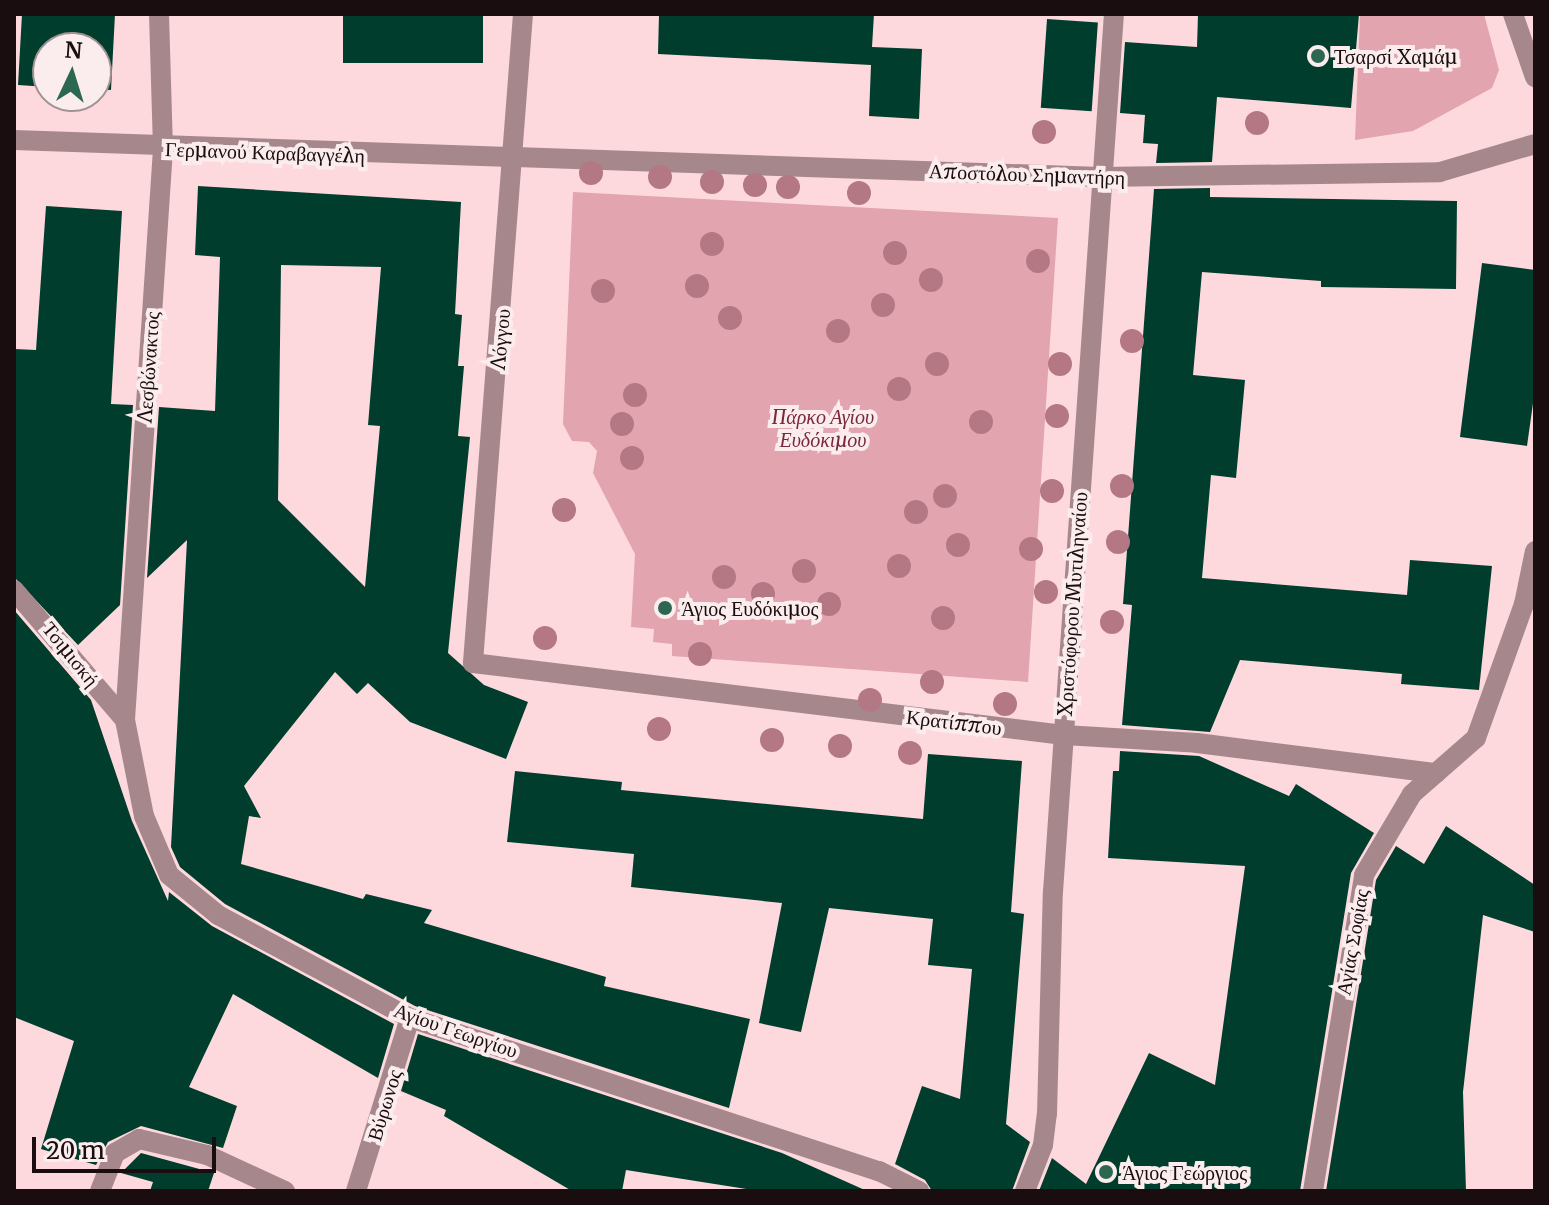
<!DOCTYPE html>
<meta charset="utf-8">
<style>
body{margin:0}
#map{position:relative;width:1549px;height:1205px;overflow:hidden;background:#fdd9de;font-family:Merriweather,serif}
div>[style]{position:absolute}
[style*='--x']{left:calc(var(--x)*1px);top:calc(var(--y)*1px);width:calc(var(--w)*1px);rotate:calc(var(--a)*1deg)}
.green>*{inset:0;background:#e2a4ae}
.building>*{inset:0;background:#003d2c;transform-origin:0 0}
.street>*{height:20px;margin:-10px;padding:0 10px;transform-origin:10px;border-radius:10px;background:#a6888c}
.trees>*{width:24px;height:24px;margin:-12px;border-radius:50%;background:#b47885}
.dots>*{width:22px;height:22px;translate:-50% -50%;box-sizing:border-box;border:4px solid #fbecee;border-radius:50%}
span{translate:-50% -50%;white-space:nowrap;text-align:center;line-height:1.15;-webkit-text-stroke:8px #fbecee;paint-order:stroke}
.poi-label{font-size:20px;color:#190d0f}
.left{translate:0 -50%;text-align:left}
.street-label{font-size:20px;color:#190d0f}
.park-label{font-size:20px;color:#78283c;font-style:italic}
.frame{position:absolute;inset:0;border:16px solid #190d0f;pointer-events:none}
.north{position:absolute;left:32px;top:32px;width:80px;height:80px;box-sizing:border-box;background:#fbecee;border:2px solid #a19395;border-radius:50%;rotate:4deg;font-size:22px;font-weight:700;line-height:32px;text-align:center;color:#190d0f}
.north::after{content:'';display:block;margin:auto;width:28px;height:36px;background:#2c6752;clip-path:polygon(50% 0,100% 100%,50% 72%,0 100%)}
.scale{position:absolute;left:32px;top:1137px;width:184px;height:36px;box-sizing:border-box;border:4px solid #190d0f;border-top:0;padding-left:10px;font-size:24px;line-height:28px;white-space:nowrap;color:#190d0f;-webkit-text-stroke:6px #fbecee;paint-order:stroke}
</style>
<div id="map">
<div class="green">
<div style="clip-path:polygon(1396px 14px,1484px 14px,1499px 70px,1492px 88px,1413px 131px,1355px 140px,1360px 15px)"></div>
<div style="clip-path:polygon(573px 192px,1058px 218px,1028px 682px,672px 656px,672px 644px,653px 642px,654px 629px,631px 627px,635px 554px,593px 473px,597px 451px,589px 442px,572px 441px,563px 424px)"></div>
</div>
<div class="building">
<div style="clip-path:polygon(22px 14px,115px 14px,111px 90px,96px 89px,96px 48px,48px 48px,48px 87px,18px 85px)"></div>
<div style="left:343px;top:14px;width:140px;height:49px"></div>
<div style="clip-path:polygon(659px 14px,874px 14px,872px 47px,922px 49px,919px 119px,869px 116px,871px 65px,658px 54px)"></div>
<div style="clip-path:polygon(1198px 14px,1359px 14px,1351px 108px,1217px 97px,1212px 162px,1156px 163px,1158px 144px,1143px 143px,1145px 115px,1120px 113px,1125px 42px,1197px 47px)"></div>
<div style="left:1047px;top:19px;width:51px;height:89px;rotate:4deg"></div>
<div style="clip-path:polygon(evenodd,198px 186px,461px 202px,455px 314px,462px 315px,458px 366px,464px 366px,458px 436px,470px 437px,448px 653px,484px 685px,528px 702px,506px 759px,410px 722px,368px 683px,357px 694px,335px 672px,244px 786px,261px 818px,249px 816px,241px 864px,363px 899px,366px 894px,432px 910px,424px 923px,606px 977px,604px 986px,750px 1019px,729px 1108px,415px 1006px,225px 904px,180px 867px,171px 847px,187px 540px,147px 578px,159px 407px,215px 411px,220px 257px,195px 255px,198px 186px,281px 265px,381px 267px,368px 425px,380px 426px,365px 587px,278px 500px,281px 265px)"></div>
<div style="clip-path:polygon(1210px 188px,1210px 197px,1457px 201px,1456px 289px,1321px 287px,1321px 281px,1202px 272px,1193px 375px,1245px 380px,1236px 478px,1211px 475px,1202px 578px,1407px 595px,1410px 560px,1492px 566px,1479px 690px,1401px 684px,1402px 674px,1240px 660px,1210px 732px,1122px 725px,1132px 605px,1123px 604px,1154px 189px)"></div>
<div style="clip-path:polygon(46px 206px,122px 211px,111px 404px,133px 405px,120px 605px,78px 645px,14px 577px,14px 349px,36px 350px)"></div>
<div style="clip-path:polygon(1482px 263px,1535px 270px,1535px 389px,1527px 446px,1460px 437px)"></div>
<div style="clip-path:polygon(14px 610px,91px 700px,132px 821px,168px 901px,169px 892px,212px 926px,394px 1024px,378px 1078px,233px 994px,189px 1087px,237px 1106px,223px 1148px,141px 1126px,108px 1142px,96px 1165px,41px 1149px,74px 1041px,14px 1017px)"></div>
<div style="clip-path:polygon(1120px 751px,1199px 756px,1289px 796px,1296px 784px,1374px 833px,1351px 873px,1300px 1191px,1039px 1191px,1052px 1158px,1086px 1184px,1149px 1053px,1215px 1085px,1245px 866px,1108px 858px,1113px 771px,1119px 771px)"></div>
<div style="clip-path:polygon(928px 754px,1022px 761px,1011px 912px,1024px 914px,1006px 1124px,1030px 1142px,1012px 1191px,932px 1191px,925px 1180px,895px 1164px,922px 1086px,960px 1099px,972px 969px,928px 965px,933px 919px,829px 908px,801px 1032px,759px 1023px,782px 903px,631px 887px,634px 854px,507px 842px,515px 771px,622px 782px,621px 790px,923px 819px)"></div>
<div style="clip-path:polygon(1446px 826px,1535px 885px,1535px 932px,1483px 915px,1463px 1092px,1466px 1191px,1326px 1191px,1376px 880px,1396px 846px,1424px 864px)"></div>
<div style="clip-path:polygon(418px 1034px,782px 1153px,867px 1191px,759px 1191px,626px 1170px,622px 1191px,572px 1191px,444px 1116px,446px 1110px,401px 1091px)"></div>
<div style="clip-path:polygon(141px 1153px,214px 1173px,208px 1191px,150px 1191px,153px 1182px,121px 1173px)"></div>
</div>
<div class="street">
<div style="--x:159;--y:14;--w:135;--a:88.3"></div>
<div style="--x:163;--y:149;--w:572;--a:93.81"></div>
<div style="--x:125;--y:720;--w:98;--a:78.8"></div>
<div style="--x:144;--y:816;--w:64;--a:67"></div>
<div style="--x:169;--y:875;--w:63;--a:39.2"></div>
<div style="--x:218;--y:915;--w:218;--a:28.2"></div>
<div style="--x:410;--y:1018;--w:493;--a:18.1"></div>
<div style="--x:879;--y:1171;--w:45;--a:26.6"></div>
<div style="--x:523;--y:14;--w:651;--a:94.41"></div>
<div style="--x:473;--y:663;--w:595;--a:6.95"></div>
<div style="--x:1064;--y:735;--w:133;--a:3.4"></div>
<div style="--x:1197;--y:743;--w:241;--a:7.2"></div>
<div style="--x:1513;--y:14;--w:67;--a:70.8"></div>
<div style="--x:14;--y:140;--w:1087;--a:1.95"></div>
<div style="--x:1100;--y:177;--w:340;--a:-0.8"></div>
<div style="--x:1440;--y:172;--w:99;--a:-16.4"></div>
<div style="--x:14;--y:590;--w:171;--a:49.5"></div>
<div style="--x:100;--y:1191;--w:41;--a:-68.5"></div>
<div style="--x:115;--y:1153;--w:28;--a:-30"></div>
<div style="--x:139;--y:1139;--w:70;--a:13.2"></div>
<div style="--x:207;--y:1155;--w:86;--a:24.8"></div>
<div style="--x:356;--y:1191;--w:181;--a:-72.7"></div>
<div style="--x:1025;--y:1191;--w:49;--a:-68.6"></div>
<div style="--x:1043;--y:1145;--w:31;--a:-83"></div>
<div style="--x:1047;--y:1114;--w:222;--a:-88.5"></div>
<div style="--x:1053;--y:892;--w:880;--a:-86.03"></div>
<div style="--x:1313;--y:1191;--w:320;--a:-80.8"></div>
<div style="--x:1364;--y:875;--w:94;--a:-59.3"></div>
<div style="--x:1412;--y:794;--w:85;--a:-41.2"></div>
<div style="--x:1476;--y:738;--w:142;--a:-70.3"></div>
<div style="--x:1524;--y:604;--w:54;--a:-78.3"></div>
</div>
<div class="trees">
<div style="left:1257px;top:123px"></div>
<div style="left:1044px;top:132px"></div>
<div style="left:591px;top:173px"></div>
<div style="left:660px;top:177px"></div>
<div style="left:712px;top:182px"></div>
<div style="left:755px;top:185px"></div>
<div style="left:788px;top:187px"></div>
<div style="left:859px;top:193px"></div>
<div style="left:712px;top:244px"></div>
<div style="left:895px;top:253px"></div>
<div style="left:1038px;top:261px"></div>
<div style="left:931px;top:280px"></div>
<div style="left:697px;top:286px"></div>
<div style="left:603px;top:291px"></div>
<div style="left:883px;top:305px"></div>
<div style="left:730px;top:318px"></div>
<div style="left:838px;top:331px"></div>
<div style="left:1132px;top:341px"></div>
<div style="left:937px;top:364px"></div>
<div style="left:1060px;top:364px"></div>
<div style="left:899px;top:389px"></div>
<div style="left:635px;top:395px"></div>
<div style="left:1057px;top:416px"></div>
<div style="left:981px;top:422px"></div>
<div style="left:622px;top:424px"></div>
<div style="left:632px;top:458px"></div>
<div style="left:1122px;top:486px"></div>
<div style="left:1052px;top:491px"></div>
<div style="left:945px;top:496px"></div>
<div style="left:564px;top:510px"></div>
<div style="left:916px;top:512px"></div>
<div style="left:1118px;top:542px"></div>
<div style="left:958px;top:545px"></div>
<div style="left:1031px;top:549px"></div>
<div style="left:899px;top:566px"></div>
<div style="left:804px;top:571px"></div>
<div style="left:724px;top:577px"></div>
<div style="left:1046px;top:592px"></div>
<div style="left:763px;top:594px"></div>
<div style="left:829px;top:604px"></div>
<div style="left:943px;top:618px"></div>
<div style="left:1112px;top:622px"></div>
<div style="left:545px;top:638px"></div>
<div style="left:700px;top:654px"></div>
<div style="left:932px;top:682px"></div>
<div style="left:870px;top:700px"></div>
<div style="left:1005px;top:704px"></div>
<div style="left:659px;top:729px"></div>
<div style="left:772px;top:740px"></div>
<div style="left:840px;top:746px"></div>
<div style="left:910px;top:753px"></div>
</div>
<div class="dots">
<div style="left:1318px;top:56px;background:#2c6752"></div>
<div style="left:665px;top:608px;background:#2c6752"></div>
<div style="left:1106px;top:1172px;background:#2c6752"></div>
</div>
<div class="poi-label">
<span class="left" style="left:1334px;top:56px">Τσαρσί Χαμάμ</span>
<span class="left" style="left:681px;top:608px">Άγιος Ευδόκιμος</span>
<span class="left" style="left:1122px;top:1172px">Άγιος Γεώργιος</span>
</div>
<div class="street-label">
<span style="left:265px;top:152px;rotate:2deg">Γερμανού Καραβαγγέλη</span>
<span style="left:1027px;top:174px;rotate:2deg">Αποστόλου Σημαντήρη</span>
<span style="left:500px;top:339px;rotate:-85deg">Λόγγου</span>
<span style="left:148px;top:367px;rotate:-86deg">Λεσβώνακτος</span>
<span style="left:1072px;top:604px;rotate:-86deg">Χριστόφορου Μυτιληναίου</span>
<span style="left:71px;top:654px;rotate:51deg">Τσιμισκή</span>
<span style="left:954px;top:722px;rotate:7deg">Κρατίππου</span>
<span style="left:1352px;top:942px;rotate:-80deg">Αγίας Σοφίας</span>
<span style="left:456px;top:1030px;rotate:19deg">Αγίου Γεωργίου</span>
<span style="left:384px;top:1105px;rotate:-73deg">Βύρωνος</span>
</div>
<div class="park-label">
<span style="left:823px;top:428px">Πάρκο Αγίου<br>Ευδόκιμου</span>
</div>
<div class="frame"></div>
<div class="north">N</div>
<div class="scale">20 m</div>
</div>
